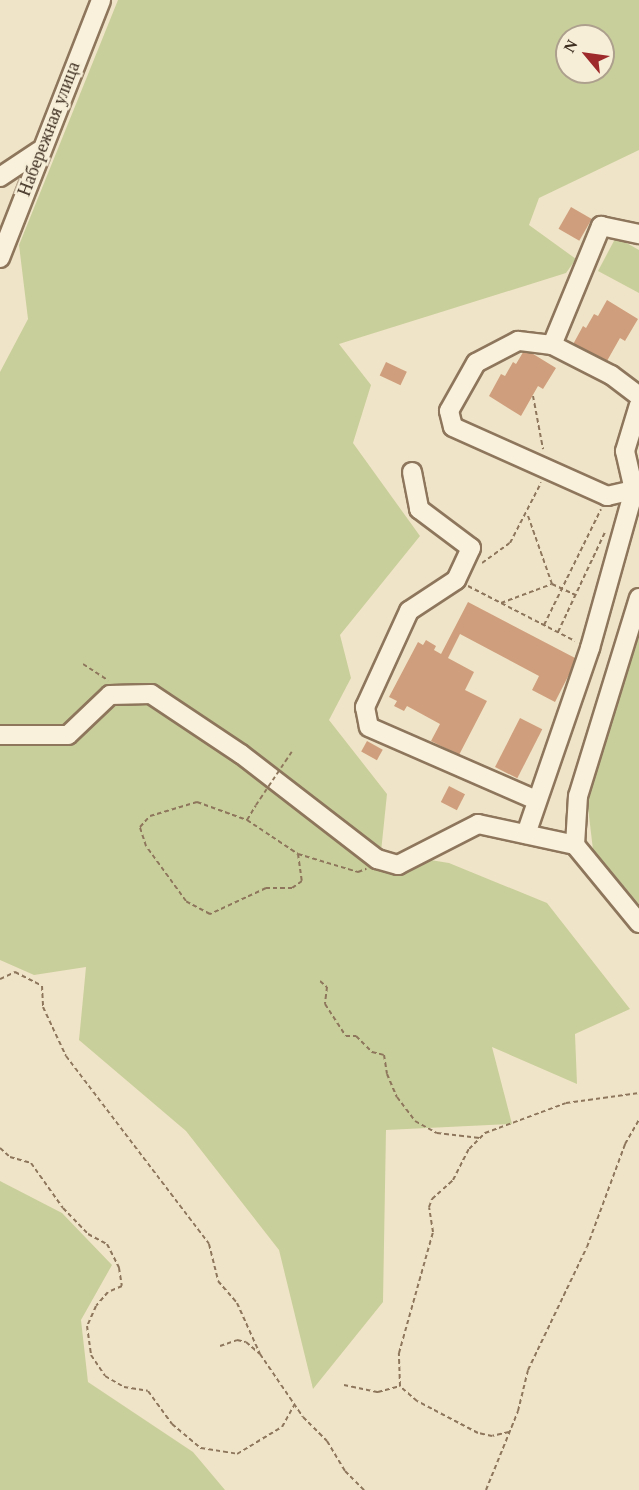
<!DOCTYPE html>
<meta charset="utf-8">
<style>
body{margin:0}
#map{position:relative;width:639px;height:1490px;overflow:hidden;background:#f0e4c8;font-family:Georgia,serif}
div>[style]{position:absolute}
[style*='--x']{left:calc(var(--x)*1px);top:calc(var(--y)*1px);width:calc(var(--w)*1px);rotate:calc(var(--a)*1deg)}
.green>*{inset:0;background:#c9cf9b}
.building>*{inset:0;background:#cf9f7d;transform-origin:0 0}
.path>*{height:2px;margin-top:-1px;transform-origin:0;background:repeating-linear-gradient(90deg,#8d765c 0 4.5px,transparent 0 7.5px)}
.roads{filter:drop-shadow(2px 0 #8d765c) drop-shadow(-2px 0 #8d765c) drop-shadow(0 2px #8d765c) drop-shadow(0 -2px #8d765c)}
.minor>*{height:18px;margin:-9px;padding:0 9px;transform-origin:9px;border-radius:9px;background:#faf1dc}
.path-bridge>*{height:2px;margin-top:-1px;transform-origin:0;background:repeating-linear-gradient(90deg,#8d765c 0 4.5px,transparent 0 7.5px)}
span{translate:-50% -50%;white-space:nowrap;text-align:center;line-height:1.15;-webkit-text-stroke:5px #f7eed8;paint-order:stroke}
.street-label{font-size:18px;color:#3d2e20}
.north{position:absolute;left:555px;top:24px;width:60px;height:60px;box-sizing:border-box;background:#f7eed8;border:2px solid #ada18e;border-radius:50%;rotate:299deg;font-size:16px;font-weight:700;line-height:24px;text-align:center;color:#3d2e20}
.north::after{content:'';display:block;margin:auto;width:21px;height:27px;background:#9e2a2b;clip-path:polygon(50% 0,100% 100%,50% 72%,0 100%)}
</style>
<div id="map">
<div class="green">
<div style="clip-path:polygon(evenodd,118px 0,639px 0,639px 150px,539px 198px,529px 225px,576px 259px,566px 273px,339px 344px,371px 385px,353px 443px,420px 536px,340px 635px,351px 678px,329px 720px,387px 794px,381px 852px,449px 863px,547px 903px,630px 1009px,575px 1034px,577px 1084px,492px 1047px,512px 1124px,386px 1130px,383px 1302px,313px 1389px,279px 1250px,186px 1131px,79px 1040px,86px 967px,34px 975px,0 960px,0 372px,28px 319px,19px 245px,118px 0,567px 36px,603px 36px,603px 72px,567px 72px,567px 36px)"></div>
<div style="clip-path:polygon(616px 237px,639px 250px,639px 293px,598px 271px)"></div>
<div style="clip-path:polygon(639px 636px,639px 904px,593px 850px,587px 799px)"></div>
<div style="clip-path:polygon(0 1181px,62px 1213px,112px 1265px,81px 1320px,88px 1382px,193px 1452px,225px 1490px,0 1490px)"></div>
</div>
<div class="building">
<div style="left:571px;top:207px;width:24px;height:25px;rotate:30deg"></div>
<div style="clip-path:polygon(607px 300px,638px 319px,625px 341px,620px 338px,603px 368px,571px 348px,583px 326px,586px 328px,594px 314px,598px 316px)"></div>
<div style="clip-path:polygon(525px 349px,556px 368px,543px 389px,538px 386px,521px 416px,489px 396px,501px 374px,505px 376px,513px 362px,516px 364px)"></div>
<div style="left:386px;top:362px;width:23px;height:15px;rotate:25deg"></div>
<div style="clip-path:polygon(468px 602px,577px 659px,555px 702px,532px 690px,539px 676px,460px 634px,448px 658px,474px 672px,465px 690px,487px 701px,459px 755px,431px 741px,440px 724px,407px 706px,404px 711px,394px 706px,397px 701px,389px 697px,418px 642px,423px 645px,426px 640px,436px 646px,434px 650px,441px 654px)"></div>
<div style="left:520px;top:718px;width:25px;height:55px;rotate:27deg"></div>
<div style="left:367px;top:741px;width:18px;height:12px;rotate:29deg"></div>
<div style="left:449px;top:786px;width:18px;height:18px;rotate:27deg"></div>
</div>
<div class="path">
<div style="--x:533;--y:396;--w:54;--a:79.3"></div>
<div style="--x:482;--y:563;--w:34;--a:-36"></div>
<div style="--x:510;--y:543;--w:68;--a:-62.7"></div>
<div style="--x:552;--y:584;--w:26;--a:25"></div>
<div style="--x:468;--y:586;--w:120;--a:27.2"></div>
<div style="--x:501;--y:603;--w:54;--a:-20.4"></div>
<div style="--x:552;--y:584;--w:75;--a:-109.4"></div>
<div style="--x:544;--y:625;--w:129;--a:-63.8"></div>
<div style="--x:558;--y:632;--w:110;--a:-64.8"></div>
<div style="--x:83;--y:664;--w:30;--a:33"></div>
<div style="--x:247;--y:820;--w:17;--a:-59"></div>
<div style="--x:298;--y:854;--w:27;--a:82"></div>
<div style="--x:302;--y:881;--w:12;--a:145"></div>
<div style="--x:292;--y:888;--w:26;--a:180"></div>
<div style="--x:266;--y:888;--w:62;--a:155.1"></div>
<div style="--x:210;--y:914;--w:27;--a:-152"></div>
<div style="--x:186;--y:901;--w:68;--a:-126"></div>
<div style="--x:146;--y:846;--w:20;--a:-108"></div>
<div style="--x:140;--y:827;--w:15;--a:-48"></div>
<div style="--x:150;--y:816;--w:49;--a:-16.6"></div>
<div style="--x:197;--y:802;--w:53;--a:19.8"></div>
<div style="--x:247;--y:820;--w:61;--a:33.7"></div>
<div style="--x:298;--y:854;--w:63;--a:16.7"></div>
<div style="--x:358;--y:872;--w:9;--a:-21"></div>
<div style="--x:0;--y:979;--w:17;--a:-25"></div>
<div style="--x:15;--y:972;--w:30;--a:27"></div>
<div style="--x:42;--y:986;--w:21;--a:87"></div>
<div style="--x:43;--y:1007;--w:54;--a:64.9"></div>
<div style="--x:66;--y:1056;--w:236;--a:52.7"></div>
<div style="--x:209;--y:1244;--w:38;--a:76"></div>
<div style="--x:218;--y:1281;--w:29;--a:49"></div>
<div style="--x:237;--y:1303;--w:56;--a:65.7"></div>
<div style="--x:320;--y:981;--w:9;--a:41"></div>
<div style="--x:327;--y:987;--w:17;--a:97"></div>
<div style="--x:325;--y:1004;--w:38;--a:57"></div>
<div style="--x:346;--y:1036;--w:10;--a:0"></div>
<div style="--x:356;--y:1036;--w:23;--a:45"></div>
<div style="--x:372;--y:1052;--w:12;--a:14"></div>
<div style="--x:384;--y:1055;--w:19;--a:81"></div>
<div style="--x:387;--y:1074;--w:25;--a:67"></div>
<div style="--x:397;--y:1097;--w:30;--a:53"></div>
<div style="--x:415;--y:1121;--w:25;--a:29"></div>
<div style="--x:437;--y:1133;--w:43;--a:6.6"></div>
<div style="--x:0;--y:1148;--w:13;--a:42"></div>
<div style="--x:10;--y:1157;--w:22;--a:16"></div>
<div style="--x:31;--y:1163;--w:55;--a:54.6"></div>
<div style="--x:63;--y:1208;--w:36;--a:46"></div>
<div style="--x:88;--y:1234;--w:21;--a:28"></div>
<div style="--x:107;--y:1244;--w:27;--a:63"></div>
<div style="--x:119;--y:1268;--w:18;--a:81"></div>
<div style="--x:122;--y:1286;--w:15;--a:157"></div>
<div style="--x:108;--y:1292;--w:18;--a:131"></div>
<div style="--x:96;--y:1306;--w:22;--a:114"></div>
<div style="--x:87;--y:1326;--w:29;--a:82"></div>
<div style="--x:91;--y:1355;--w:25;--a:56"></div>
<div style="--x:105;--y:1376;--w:22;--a:30"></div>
<div style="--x:124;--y:1387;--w:24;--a:9"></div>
<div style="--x:148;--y:1391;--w:41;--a:54"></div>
<div style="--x:172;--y:1424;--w:38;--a:40"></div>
<div style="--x:201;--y:1448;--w:36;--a:9"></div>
<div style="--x:237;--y:1454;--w:52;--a:-31"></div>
<div style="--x:282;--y:1427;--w:25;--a:-61"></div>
<div style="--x:220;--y:1346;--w:18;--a:-19"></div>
<div style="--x:237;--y:1340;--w:9;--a:13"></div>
<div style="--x:246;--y:1342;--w:18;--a:41"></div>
<div style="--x:260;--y:1354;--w:76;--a:55.7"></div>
<div style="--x:303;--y:1417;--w:34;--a:45"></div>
<div style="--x:327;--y:1441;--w:35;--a:59"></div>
<div style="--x:345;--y:1471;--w:27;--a:45"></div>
<div style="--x:344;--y:1385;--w:35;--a:12"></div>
<div style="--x:378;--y:1392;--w:23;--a:-15"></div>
<div style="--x:509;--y:1432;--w:17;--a:167"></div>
<div style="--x:492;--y:1436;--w:14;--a:-168"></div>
<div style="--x:478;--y:1433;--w:69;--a:-152.3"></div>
<div style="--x:417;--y:1401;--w:23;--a:-139"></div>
<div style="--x:400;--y:1386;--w:33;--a:-92"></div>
<div style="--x:399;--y:1353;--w:126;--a:-74.3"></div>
<div style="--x:433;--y:1232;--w:25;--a:-99"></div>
<div style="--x:429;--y:1207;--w:9;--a:-69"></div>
<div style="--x:432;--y:1199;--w:28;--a:-42"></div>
<div style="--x:453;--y:1180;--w:35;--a:-63"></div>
<div style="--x:469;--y:1149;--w:23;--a:-45"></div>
<div style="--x:485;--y:1133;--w:86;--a:-20.3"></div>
<div style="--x:566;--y:1103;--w:74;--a:-7.8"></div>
<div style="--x:486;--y:1490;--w:85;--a:-67.9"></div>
<div style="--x:518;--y:1411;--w:42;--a:-76.3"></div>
<div style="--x:528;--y:1370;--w:136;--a:-64.4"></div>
<div style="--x:587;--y:1247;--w:110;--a:-69.7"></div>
<div style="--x:625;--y:1144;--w:28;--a:-60"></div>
</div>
<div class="roads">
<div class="minor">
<div style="--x:0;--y:177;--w:47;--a:-33.7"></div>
<div style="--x:0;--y:258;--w:277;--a:-68.6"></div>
<div style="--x:552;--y:345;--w:129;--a:-67.6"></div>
<div style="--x:601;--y:226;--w:39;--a:12"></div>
<div style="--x:639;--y:396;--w:35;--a:-143"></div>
<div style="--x:611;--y:375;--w:66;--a:-153"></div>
<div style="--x:552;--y:345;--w:34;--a:-173"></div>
<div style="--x:518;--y:341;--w:47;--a:152.4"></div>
<div style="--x:476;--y:363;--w:55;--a:119.4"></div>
<div style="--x:449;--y:411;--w:16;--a:76"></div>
<div style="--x:453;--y:427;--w:169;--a:24.1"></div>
<div style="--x:607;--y:496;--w:28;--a:-13"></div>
<div style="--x:634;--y:490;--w:40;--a:-103"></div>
<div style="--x:625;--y:451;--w:48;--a:-73.1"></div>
<div style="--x:412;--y:472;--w:38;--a:79"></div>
<div style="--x:419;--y:509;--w:65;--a:36.9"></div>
<div style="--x:471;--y:548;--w:35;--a:115"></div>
<div style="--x:456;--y:580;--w:56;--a:146.6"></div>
<div style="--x:409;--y:611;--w:106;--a:114.6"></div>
<div style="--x:365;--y:707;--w:20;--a:79"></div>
<div style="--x:369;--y:727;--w:182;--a:23.6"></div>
<div style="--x:639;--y:598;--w:207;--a:107.1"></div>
<div style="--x:578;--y:796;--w:49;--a:93.5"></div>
<div style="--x:575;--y:845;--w:101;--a:50.6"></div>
<div style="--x:0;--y:735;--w:68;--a:0"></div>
<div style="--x:68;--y:735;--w:58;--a:-43.6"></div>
<div style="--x:110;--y:695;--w:41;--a:-1.4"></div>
<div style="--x:151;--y:694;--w:108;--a:33.7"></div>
<div style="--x:241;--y:754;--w:172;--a:37.7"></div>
<div style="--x:377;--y:859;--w:22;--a:16"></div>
<div style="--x:398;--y:865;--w:90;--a:-27.1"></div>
<div style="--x:478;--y:824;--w:99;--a:12.2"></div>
<div style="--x:526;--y:834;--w:197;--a:-71"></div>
<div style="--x:590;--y:648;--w:164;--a:-74.4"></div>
<div style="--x:634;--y:490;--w:5;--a:22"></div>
</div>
</div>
<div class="path-bridge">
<div style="--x:256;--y:805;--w:66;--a:-56.1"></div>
</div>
<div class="street-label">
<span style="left:49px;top:129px;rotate:-69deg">Набережная улица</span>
</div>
<div class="north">N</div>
</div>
